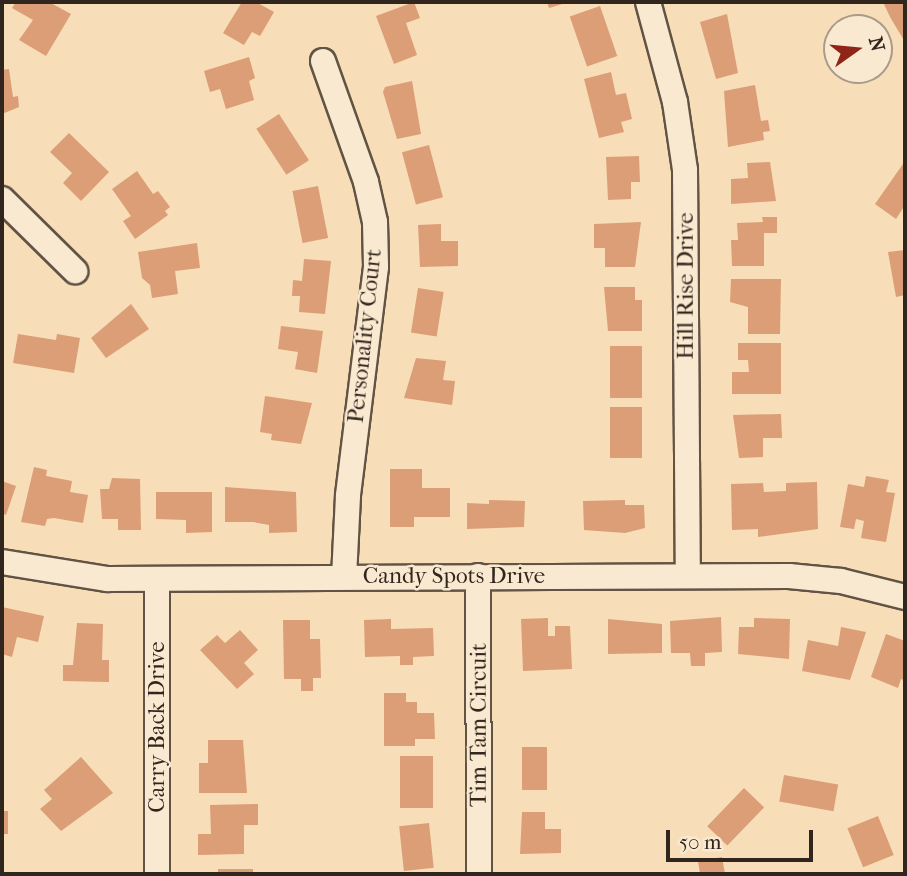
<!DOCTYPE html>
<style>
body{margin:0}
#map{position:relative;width:907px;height:876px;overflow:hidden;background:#f7ddb8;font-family:"IM FELL French Canon",serif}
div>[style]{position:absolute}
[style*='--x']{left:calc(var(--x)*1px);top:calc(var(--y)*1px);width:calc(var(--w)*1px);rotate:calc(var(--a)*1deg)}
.building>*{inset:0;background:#dc9e76;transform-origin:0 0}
.roads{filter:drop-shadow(2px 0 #625444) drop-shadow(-2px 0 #625444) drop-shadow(0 2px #625444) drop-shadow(0 -2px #625444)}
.minor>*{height:24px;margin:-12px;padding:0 12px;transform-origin:12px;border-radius:12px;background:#fae9d1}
span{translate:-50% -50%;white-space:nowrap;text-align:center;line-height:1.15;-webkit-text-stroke:5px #fae9d1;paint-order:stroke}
.street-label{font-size:23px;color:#30261d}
.frame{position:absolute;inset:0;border:4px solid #30261d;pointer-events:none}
.north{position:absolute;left:823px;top:14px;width:70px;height:70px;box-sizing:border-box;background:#fae9d1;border:2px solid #a99b89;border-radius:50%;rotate:75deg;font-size:19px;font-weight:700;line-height:28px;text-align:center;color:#30261d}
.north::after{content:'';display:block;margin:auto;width:24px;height:32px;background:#8f2418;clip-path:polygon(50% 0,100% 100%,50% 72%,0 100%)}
.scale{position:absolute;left:666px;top:830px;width:147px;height:32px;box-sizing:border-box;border:4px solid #30261d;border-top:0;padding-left:9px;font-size:21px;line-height:24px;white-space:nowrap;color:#30261d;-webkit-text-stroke:5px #fae9d1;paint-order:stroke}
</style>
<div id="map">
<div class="building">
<div style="clip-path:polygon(16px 2px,49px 2px,71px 14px,46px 56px,19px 40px,33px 20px,12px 8px)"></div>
<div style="clip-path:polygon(242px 2px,256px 2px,274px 12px,260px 36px,252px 32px,244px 45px,223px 33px)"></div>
<div style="clip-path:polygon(414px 2px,420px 18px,406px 23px,417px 55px,394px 64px,376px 16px)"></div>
<div style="clip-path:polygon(547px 2px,569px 2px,549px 8px)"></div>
<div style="clip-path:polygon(883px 2px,905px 2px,905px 42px,890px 17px)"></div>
<div style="left:600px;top:6px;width:53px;height:32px;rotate:71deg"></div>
<div style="clip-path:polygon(727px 14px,738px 73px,716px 79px,700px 22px)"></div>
<div style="clip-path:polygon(249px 57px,255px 78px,249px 81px,254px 100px,226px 109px,220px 89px,210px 92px,204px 71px)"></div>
<div style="clip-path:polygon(9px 69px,13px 97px,18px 96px,19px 107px,2px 114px,2px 70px)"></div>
<div style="clip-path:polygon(611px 72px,616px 95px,626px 93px,632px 119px,621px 122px,624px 132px,599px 138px,584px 79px)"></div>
<div style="clip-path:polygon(412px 81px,421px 134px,397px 139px,383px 92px,385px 87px)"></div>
<div style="clip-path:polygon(755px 85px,761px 121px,768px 120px,770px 131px,763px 132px,764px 140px,728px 147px,724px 91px)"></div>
<div style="left:279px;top:114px;width:55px;height:27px;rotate:57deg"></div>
<div style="clip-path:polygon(69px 133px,109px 172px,81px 201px,63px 183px,72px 173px,50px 152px)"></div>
<div style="left:429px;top:145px;width:54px;height:28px;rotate:75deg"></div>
<div style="clip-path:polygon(639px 156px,640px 182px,631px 182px,631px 199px,608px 200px,606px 157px)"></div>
<div style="clip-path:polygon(905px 161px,905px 205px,896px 219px,875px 204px)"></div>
<div style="clip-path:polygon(770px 162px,776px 201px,731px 204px,731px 179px,748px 178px,747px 163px)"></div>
<div style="clip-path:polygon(137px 171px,153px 194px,158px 191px,170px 207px,165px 211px,168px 215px,135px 239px,123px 221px,131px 216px,112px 189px)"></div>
<div style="left:318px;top:186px;width:53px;height:26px;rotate:79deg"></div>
<div style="clip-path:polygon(762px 217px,777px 217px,777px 233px,764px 233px,764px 266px,732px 266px,731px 240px,738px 240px,737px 223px,763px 222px)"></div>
<div style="clip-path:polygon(641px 222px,635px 267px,605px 267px,605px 248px,594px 248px,594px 224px)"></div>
<div style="clip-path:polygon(441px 224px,441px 241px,458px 241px,458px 266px,420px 267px,418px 225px)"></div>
<div style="clip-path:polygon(197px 243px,200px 268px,175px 271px,178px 294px,152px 298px,150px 285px,142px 278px,138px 252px)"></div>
<div style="clip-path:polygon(905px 250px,905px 295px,896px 297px,888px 252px)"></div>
<div style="clip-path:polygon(304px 259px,331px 261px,325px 314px,299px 312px,300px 296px,292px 296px,293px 280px,302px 281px)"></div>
<div style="clip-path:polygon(731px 279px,781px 279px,780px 334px,748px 334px,748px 307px,730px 302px)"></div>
<div style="clip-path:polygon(604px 287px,635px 287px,635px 300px,642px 300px,642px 331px,608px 331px)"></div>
<div style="left:418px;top:288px;width:26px;height:45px;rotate:9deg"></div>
<div style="clip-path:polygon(131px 304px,149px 329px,106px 358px,91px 338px)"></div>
<div style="clip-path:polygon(281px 326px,323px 331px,317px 373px,295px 369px,298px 352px,278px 349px)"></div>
<div style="clip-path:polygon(18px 334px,56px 340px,57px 334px,80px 338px,74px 373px,13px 363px)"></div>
<div style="clip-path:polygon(738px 343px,781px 343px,781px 394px,732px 394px,732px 372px,749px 372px,748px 360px,738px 360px)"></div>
<div style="left:610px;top:346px;width:32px;height:52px"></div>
<div style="clip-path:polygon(416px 358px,446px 361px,443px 380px,455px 381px,452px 405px,404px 398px)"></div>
<div style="clip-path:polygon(265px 396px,312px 403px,301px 444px,271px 440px,272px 434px,260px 432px)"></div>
<div style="left:610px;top:407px;width:32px;height:51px"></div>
<div style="clip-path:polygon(781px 414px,782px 438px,763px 438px,763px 457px,739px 458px,733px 415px)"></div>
<div style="clip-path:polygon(34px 467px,47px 470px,46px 476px,72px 481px,70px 492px,88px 495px,83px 523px,54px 518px,47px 519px,45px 526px,21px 522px)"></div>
<div style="clip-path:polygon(390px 469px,422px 469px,422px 488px,450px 488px,450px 517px,414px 517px,414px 527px,390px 527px)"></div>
<div style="clip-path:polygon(866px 476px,889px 480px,886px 492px,895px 493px,886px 542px,861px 538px,864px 521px,856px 519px,854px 529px,840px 527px,848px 484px,864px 487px)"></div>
<div style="clip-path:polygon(112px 478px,140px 479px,141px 530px,118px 530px,118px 519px,102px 519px,100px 489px,109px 489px)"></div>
<div style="clip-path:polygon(2px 481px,16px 486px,6px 515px,2px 513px)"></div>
<div style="clip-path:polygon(817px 482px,818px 529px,758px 537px,758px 529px,732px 530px,731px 484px,763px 483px,764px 492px,786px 491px,786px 483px)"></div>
<div style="clip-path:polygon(225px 487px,296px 492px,297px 532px,269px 533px,269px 525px,253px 522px,225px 522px)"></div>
<div style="clip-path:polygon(156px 492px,212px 492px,212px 532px,186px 533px,186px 520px,156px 519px)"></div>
<div style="clip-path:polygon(489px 500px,525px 501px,524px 527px,467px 529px,467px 503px,489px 504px)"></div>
<div style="clip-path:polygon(625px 500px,625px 505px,644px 505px,645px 528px,625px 533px,584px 530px,583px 501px)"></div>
<div style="clip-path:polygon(2px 607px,44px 616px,38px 642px,17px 637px,12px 657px,2px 654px)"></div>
<div style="clip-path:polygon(721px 617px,722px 652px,705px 653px,705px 666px,691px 666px,690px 653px,671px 653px,670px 621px)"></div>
<div style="clip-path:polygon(548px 618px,548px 636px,555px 636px,555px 626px,570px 626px,572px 669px,523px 671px,521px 619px)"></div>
<div style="clip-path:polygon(754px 618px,790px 619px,789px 659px,738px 654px,739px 627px,754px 627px)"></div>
<div style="clip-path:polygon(391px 619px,391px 629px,433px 628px,434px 656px,413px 657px,413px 665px,400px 665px,400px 656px,365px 657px,364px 620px)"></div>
<div style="clip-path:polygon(608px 619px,662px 624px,662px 653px,608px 654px)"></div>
<div style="clip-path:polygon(283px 620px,310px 620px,310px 639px,320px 639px,321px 678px,313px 678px,313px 691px,301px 691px,301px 679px,284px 679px)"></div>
<div style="clip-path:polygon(77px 623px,103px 624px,102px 660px,109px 660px,109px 682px,63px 681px,63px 665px,73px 665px)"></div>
<div style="clip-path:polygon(841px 627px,866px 632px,850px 680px,802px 671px,808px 640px,838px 646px)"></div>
<div style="clip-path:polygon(240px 630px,258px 650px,244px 663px,254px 674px,237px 689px,200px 650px,217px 635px,225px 643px)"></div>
<div style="clip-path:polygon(886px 634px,905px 641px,905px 681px,901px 679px,898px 688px,871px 677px)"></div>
<div style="clip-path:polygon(384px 693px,406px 693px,406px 702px,417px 702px,417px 713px,434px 713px,435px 739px,415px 739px,415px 746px,384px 746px)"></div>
<div style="clip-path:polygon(208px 740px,243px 740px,247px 793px,199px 793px,199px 763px,208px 763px)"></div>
<div style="left:522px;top:747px;width:25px;height:43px"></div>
<div style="left:400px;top:756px;width:33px;height:52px"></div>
<div style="clip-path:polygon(81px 757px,113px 793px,61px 831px,40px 809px,52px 799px,44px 790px)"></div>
<div style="left:784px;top:775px;width:55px;height:27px;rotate:10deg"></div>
<div style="left:744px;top:788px;width:28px;height:53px;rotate:44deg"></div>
<div style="clip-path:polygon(258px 804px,258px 825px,244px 825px,244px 854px,198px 855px,198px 834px,211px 834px,210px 805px)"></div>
<div style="left:2px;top:811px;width:6px;height:23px"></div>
<div style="clip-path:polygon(522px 812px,545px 812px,545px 829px,561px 829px,561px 853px,520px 854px)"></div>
<div style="left:878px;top:816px;width:42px;height:33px;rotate:68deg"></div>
<div style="left:429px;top:823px;width:45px;height:30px;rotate:84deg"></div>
<div style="clip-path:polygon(722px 857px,725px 874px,700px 874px,698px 861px)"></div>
<div style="left:218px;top:869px;width:35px;height:5px"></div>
</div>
<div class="roads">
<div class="minor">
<div style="--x:648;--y:2;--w:104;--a:74.9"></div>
<div style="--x:675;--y:102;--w:69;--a:81.6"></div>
<div style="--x:685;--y:170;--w:406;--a:89.6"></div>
<div style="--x:323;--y:61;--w:128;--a:70.4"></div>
<div style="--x:366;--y:182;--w:41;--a:77.3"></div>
<div style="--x:375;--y:222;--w:45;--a:88.7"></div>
<div style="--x:376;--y:267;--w:231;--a:97"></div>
<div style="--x:348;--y:496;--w:81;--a:92.8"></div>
<div style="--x:2;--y:199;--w:103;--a:44.6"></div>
<div style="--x:2;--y:562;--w:106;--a:9.2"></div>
<div style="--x:107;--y:579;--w:682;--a:-0.25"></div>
<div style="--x:789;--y:576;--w:52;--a:5.5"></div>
<div style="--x:841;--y:581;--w:66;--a:14"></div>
<div style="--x:478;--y:576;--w:298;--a:89.8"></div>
<div style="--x:157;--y:874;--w:295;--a:-90"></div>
</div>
</div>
<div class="street-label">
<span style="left:686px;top:286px;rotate:-90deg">Hill Rise Drive</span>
<span style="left:365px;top:336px;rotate:-84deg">Personality Court</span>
<span style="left:454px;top:576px">Candy Spots Drive</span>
<span style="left:479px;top:725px;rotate:-90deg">Tim Tam Circuit</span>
<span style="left:157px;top:727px;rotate:-90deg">Carry Back Drive</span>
</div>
<div class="frame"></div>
<div class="north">N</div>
<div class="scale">50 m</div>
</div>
